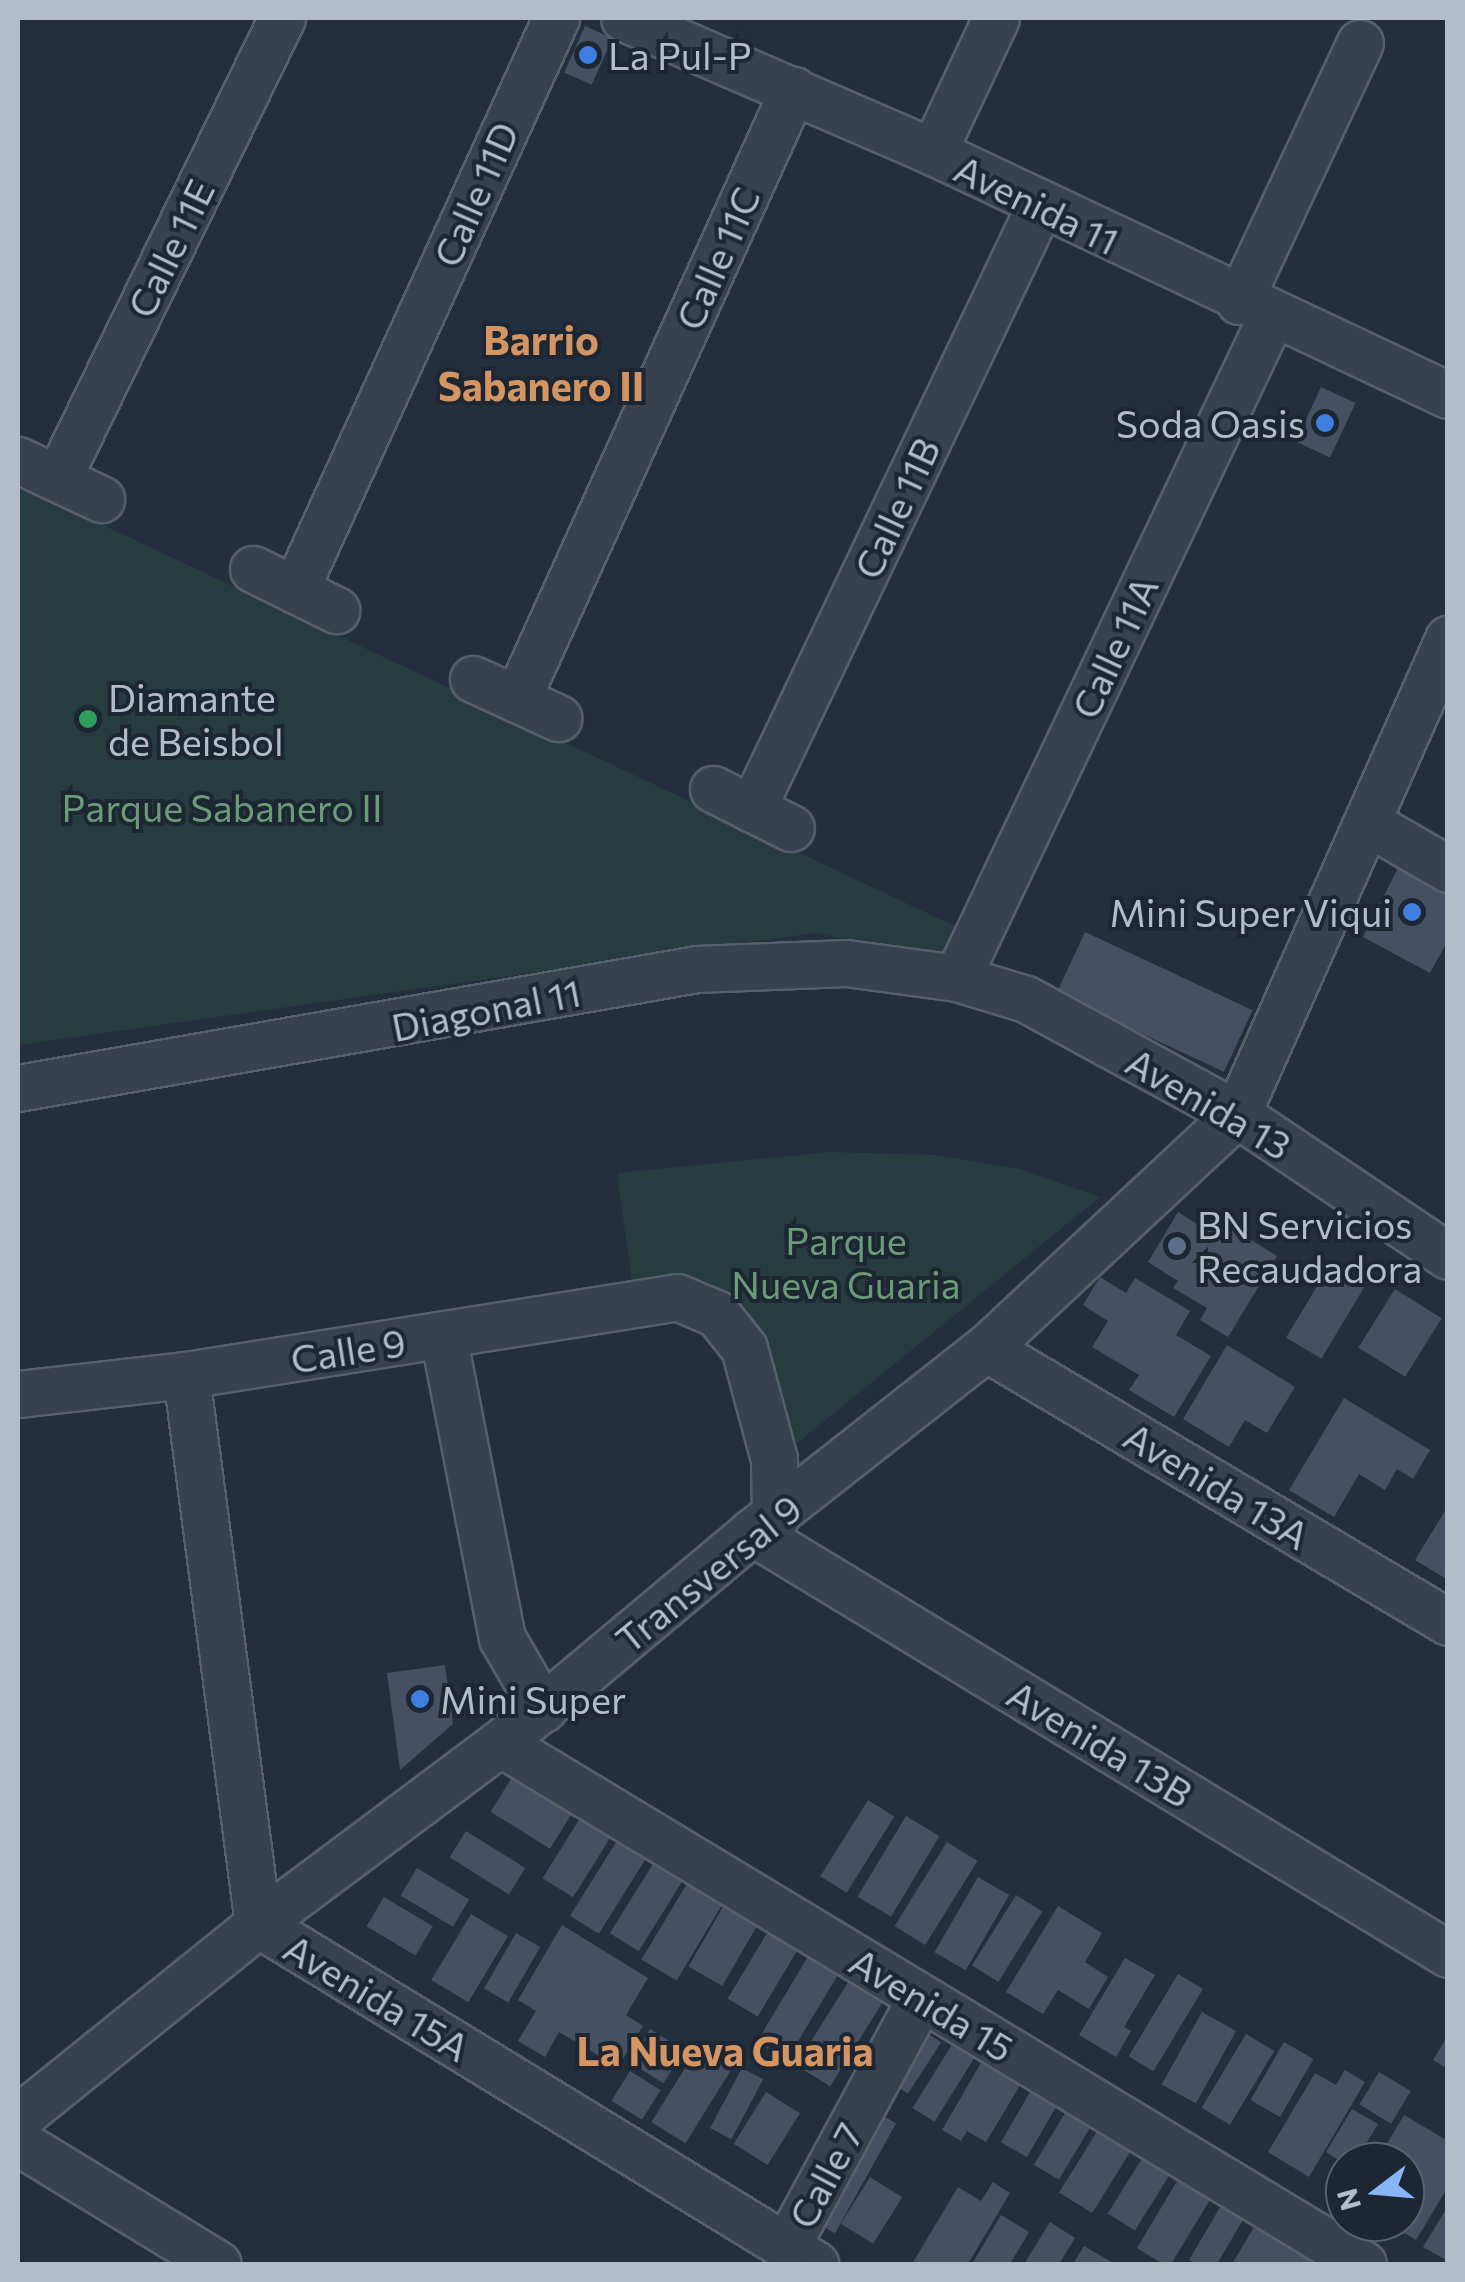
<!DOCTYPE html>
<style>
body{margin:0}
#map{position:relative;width:1465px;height:2282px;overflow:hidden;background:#242f3e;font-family:Commissioner,sans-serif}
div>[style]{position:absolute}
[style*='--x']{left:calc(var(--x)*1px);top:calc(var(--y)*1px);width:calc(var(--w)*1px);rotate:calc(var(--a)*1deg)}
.green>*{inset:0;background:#263c3f}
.building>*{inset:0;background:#455162;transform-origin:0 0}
.roads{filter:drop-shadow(2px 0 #565f6c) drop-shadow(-2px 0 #565f6c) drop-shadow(0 2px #565f6c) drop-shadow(0 -2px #565f6c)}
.street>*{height:45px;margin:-22.5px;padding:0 22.5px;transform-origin:22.5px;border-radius:22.5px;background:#38414e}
.dots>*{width:28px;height:28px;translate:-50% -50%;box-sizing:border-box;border:5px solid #1d2633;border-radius:50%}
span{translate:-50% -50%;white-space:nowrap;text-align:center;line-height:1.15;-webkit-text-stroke:8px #1d2633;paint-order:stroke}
.poi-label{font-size:38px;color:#b4bcc9}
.left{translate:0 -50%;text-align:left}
.right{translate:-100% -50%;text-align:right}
.street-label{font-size:38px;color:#b4bcc9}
.park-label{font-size:38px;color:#6b9a76}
.neighbourhood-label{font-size:40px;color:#d59563;font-weight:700}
.frame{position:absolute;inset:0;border:20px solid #b4bcc9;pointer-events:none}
.north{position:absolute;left:1325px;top:2142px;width:100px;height:100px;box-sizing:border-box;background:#1d2633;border:2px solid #59626f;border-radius:50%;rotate:254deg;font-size:28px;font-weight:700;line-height:40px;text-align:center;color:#b4bcc9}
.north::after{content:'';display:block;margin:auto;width:35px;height:45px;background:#8ab4f8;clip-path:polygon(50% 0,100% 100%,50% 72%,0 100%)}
</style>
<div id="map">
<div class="green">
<div style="clip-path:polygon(18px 485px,959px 928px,944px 958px,815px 933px,18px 1045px)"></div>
<div style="clip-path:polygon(831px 1152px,936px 1155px,1020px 1169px,1100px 1197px,780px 1457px,786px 1407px,761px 1330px,735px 1303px,632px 1282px,617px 1173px)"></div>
</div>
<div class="building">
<div style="left:585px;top:26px;width:30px;height:51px;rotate:24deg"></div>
<div style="left:1321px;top:387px;width:38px;height:60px;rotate:25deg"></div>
<div style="clip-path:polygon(1401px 862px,1448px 886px,1448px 940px,1430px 973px,1363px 937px)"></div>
<div style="left:1085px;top:932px;width:185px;height:68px;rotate:25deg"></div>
<div style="clip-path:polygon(1178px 1212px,1208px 1231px,1216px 1218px,1277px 1256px,1228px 1337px,1200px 1320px,1207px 1308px,1173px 1288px,1178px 1281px,1148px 1262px)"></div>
<div style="left:1331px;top:1263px;width:41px;height:87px;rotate:31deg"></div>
<div style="clip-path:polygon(1100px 1277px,1126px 1293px,1135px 1278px,1190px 1311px,1176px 1335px,1211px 1356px,1174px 1417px,1129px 1390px,1139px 1375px,1092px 1347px,1108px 1321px,1083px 1305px)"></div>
<div style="left:1395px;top:1289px;width:55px;height:69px;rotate:32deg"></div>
<div style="clip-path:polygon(1227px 1345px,1295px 1387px,1267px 1433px,1245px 1420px,1229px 1447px,1183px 1419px)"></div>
<div style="clip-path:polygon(1344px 1398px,1430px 1450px,1413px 1479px,1397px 1469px,1385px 1490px,1359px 1474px,1334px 1517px,1289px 1490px)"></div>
<div style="clip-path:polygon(1448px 1506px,1448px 1580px,1415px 1560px)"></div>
<div style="clip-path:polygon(445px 1665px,453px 1724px,400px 1770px,387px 1673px)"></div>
<div style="left:516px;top:1771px;width:70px;height:48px;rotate:32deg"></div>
<div style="left:868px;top:1800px;width:31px;height:90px;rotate:32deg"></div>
<div style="left:587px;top:1807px;width:36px;height:84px;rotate:32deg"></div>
<div style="left:906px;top:1816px;width:39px;height:94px;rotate:31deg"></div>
<div style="left:466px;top:1831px;width:70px;height:31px;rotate:32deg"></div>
<div style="left:623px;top:1831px;width:34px;height:100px;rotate:32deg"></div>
<div style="left:947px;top:1842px;width:36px;height:99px;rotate:32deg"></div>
<div style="left:658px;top:1856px;width:34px;height:91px;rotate:32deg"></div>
<div style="left:417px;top:1868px;width:61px;height:32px;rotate:31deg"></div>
<div style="left:694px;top:1872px;width:41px;height:102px;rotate:31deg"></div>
<div style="left:978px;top:1877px;width:36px;height:87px;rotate:30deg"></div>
<div style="left:1016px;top:1895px;width:31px;height:83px;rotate:32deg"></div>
<div style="left:384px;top:1897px;width:57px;height:34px;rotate:31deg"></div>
<div style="left:728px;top:1898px;width:39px;height:79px;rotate:30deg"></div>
<div style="clip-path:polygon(1058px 1906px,1102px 1933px,1085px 1962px,1108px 1977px,1089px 2009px,1058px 1990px,1043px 2014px,1006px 1992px)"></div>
<div style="left:471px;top:1914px;width:43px;height:77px;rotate:31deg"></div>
<div style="left:773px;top:1923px;width:35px;height:88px;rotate:31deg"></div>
<div style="clip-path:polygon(562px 1925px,648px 1978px,626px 2015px,643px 2026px,618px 2067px,559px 2032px,545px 2057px,518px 2041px,536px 2011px,518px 2000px)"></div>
<div style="left:516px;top:1933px;width:28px;height:64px;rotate:30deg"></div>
<div style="left:815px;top:1945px;width:35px;height:113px;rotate:31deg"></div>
<div style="clip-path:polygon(1125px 1958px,1155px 1975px,1124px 2027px,1131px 2031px,1116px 2057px,1079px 2035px)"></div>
<div style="left:855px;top:1971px;width:40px;height:111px;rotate:32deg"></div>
<div style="left:1178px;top:1974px;width:29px;height:96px;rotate:31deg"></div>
<div style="left:1202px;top:2012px;width:39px;height:83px;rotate:29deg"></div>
<div style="left:916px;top:2026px;width:30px;height:61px;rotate:33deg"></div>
<div style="left:650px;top:2029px;width:40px;height:39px;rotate:32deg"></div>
<div style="left:1246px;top:2034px;width:33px;height:86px;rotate:31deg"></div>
<div style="left:958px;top:2035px;width:26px;height:86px;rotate:32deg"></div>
<div style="clip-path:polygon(1448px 2035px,1448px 2069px,1433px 2060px)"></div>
<div style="left:1284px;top:2042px;width:34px;height:67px;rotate:30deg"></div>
<div style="left:697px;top:2049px;width:40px;height:86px;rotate:32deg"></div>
<div style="clip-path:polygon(989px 2049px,1028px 2072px,986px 2142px,967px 2131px,961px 2141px,942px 2130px)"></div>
<div style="left:742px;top:2068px;width:24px;height:68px;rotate:28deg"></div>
<div style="clip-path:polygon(1345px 2070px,1365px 2082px,1309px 2177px,1268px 2152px,1315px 2073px,1336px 2085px)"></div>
<div style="left:630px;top:2071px;width:36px;height:35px;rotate:32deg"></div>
<div style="left:1379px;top:2072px;width:37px;height:38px;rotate:31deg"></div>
<div style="left:1034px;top:2085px;width:30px;height:66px;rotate:30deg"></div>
<div style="left:766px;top:2092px;width:40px;height:61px;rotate:32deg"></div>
<div style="left:1071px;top:2103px;width:29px;height:72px;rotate:31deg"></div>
<div style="clip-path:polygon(1352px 2109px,1378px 2124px,1355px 2162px,1345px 2164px,1326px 2152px)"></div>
<div style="left:876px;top:2112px;width:23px;height:126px;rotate:29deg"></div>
<div style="clip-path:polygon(1404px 2115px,1448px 2141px,1448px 2187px,1416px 2240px,1385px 2222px,1405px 2222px,1405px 2162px,1376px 2162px)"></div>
<div style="left:1103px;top:2122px;width:39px;height:83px;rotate:32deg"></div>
<div style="left:1148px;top:2149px;width:32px;height:76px;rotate:32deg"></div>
<div style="clip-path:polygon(1183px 2171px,1216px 2190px,1171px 2264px,1163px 2264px,1137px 2248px)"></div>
<div style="left:870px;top:2177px;width:38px;height:55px;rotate:32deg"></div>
<div style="clip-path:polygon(993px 2182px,1010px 2193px,968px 2264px,912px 2264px,958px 2187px,981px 2201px)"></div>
<div style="clip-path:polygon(1222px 2204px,1244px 2218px,1217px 2264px,1195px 2264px,1189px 2260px)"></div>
<div style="clip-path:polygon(1448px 2206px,1448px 2261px,1423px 2247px)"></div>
<div style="clip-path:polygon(1001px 2215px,1029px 2232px,1010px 2264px,972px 2264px)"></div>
<div style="clip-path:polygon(1259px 2219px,1323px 2258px,1319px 2264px,1232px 2264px)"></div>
<div style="clip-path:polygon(1050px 2222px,1075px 2238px,1059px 2264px,1024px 2264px)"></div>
<div style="clip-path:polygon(1084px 2246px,1115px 2264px,1073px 2264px)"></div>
</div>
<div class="roads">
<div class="street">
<div style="--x:624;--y:18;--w:337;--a:23.4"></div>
<div style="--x:933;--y:152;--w:569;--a:25.26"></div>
<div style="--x:933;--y:152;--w:148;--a:-64.8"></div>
<div style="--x:1239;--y:301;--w:285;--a:-64.9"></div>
<div style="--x:18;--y:460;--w:92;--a:25.2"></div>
<div style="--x:58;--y:478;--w:512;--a:-64.04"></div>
<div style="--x:253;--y:569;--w:93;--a:26.3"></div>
<div style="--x:295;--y:590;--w:629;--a:-65.47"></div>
<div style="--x:473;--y:679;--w:94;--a:24.6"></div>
<div style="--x:517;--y:699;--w:669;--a:-65.62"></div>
<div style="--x:713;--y:789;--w:87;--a:26.6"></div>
<div style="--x:752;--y:809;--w:667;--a:-64.51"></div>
<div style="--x:1370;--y:824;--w:90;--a:30"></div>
<div style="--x:957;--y:978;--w:732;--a:-64.59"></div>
<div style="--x:18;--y:1088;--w:689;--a:-9.94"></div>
<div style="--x:697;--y:969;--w:149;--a:-2.3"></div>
<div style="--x:846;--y:963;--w:112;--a:7.7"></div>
<div style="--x:957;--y:978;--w:72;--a:16.9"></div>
<div style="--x:1026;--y:999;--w:240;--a:28.6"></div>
<div style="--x:1237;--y:1114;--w:254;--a:33.9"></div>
<div style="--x:443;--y:1335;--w:309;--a:79"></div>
<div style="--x:502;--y:1638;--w:82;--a:60"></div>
<div style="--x:986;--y:1348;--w:537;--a:30.67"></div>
<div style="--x:186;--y:1375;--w:554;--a:82.53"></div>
<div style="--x:258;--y:1924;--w:653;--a:31.4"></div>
<div style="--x:18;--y:1394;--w:169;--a:-6.5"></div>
<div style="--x:186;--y:1375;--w:497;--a:-9"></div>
<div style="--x:677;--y:1297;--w:43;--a:23"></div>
<div style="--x:717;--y:1314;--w:43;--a:51.5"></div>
<div style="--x:744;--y:1348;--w:115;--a:74.9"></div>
<div style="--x:774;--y:1459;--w:60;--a:89"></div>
<div style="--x:752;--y:1532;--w:814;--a:31.23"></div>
<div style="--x:500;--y:1743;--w:1008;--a:31.12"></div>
<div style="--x:18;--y:2118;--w:309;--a:-38.9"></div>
<div style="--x:258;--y:1924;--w:302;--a:-36.8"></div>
<div style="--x:500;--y:1743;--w:329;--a:-39.9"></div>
<div style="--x:752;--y:1532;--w:298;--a:-38.2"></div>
<div style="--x:986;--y:1348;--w:343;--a:-43"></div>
<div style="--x:1237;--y:1114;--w:520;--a:-66.05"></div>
<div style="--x:18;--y:2142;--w:234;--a:31.4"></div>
<div style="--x:786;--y:2247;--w:284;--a:-61.6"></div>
</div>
</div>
<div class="dots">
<div style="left:588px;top:55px;background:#3f7fe0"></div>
<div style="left:1325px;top:423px;background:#3f7fe0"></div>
<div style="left:88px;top:719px;background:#2e9e5b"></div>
<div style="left:1412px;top:912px;background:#3f7fe0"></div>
<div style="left:1177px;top:1246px;background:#5c6f8a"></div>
<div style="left:420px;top:1699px;background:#3f7fe0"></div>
</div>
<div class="poi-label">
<span class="left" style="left:608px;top:55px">La Pul-P</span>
<span class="right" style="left:1305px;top:423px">Soda Oasis</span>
<span class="left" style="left:108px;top:719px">Diamante<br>de Beisbol</span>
<span class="right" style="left:1392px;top:912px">Mini Super Viqui</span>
<span class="left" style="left:1197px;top:1246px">BN Servicios<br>Recaudadora</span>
<span class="left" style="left:440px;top:1699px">Mini Super</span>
</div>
<div class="street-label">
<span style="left:475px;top:194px;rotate:-66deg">Calle 11D</span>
<span style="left:1037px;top:204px;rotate:26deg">Avenida 11</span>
<span style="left:170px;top:248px;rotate:-64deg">Calle 11E</span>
<span style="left:717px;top:258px;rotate:-66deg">Calle 11C</span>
<span style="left:896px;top:508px;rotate:-65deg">Calle 11B</span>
<span style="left:1114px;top:647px;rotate:-65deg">Calle 11A</span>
<span style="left:486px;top:1009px;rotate:-11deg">Diagonal 11</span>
<span style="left:1209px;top:1103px;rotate:30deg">Avenida 13</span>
<span style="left:348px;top:1350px;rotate:-9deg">Calle 9</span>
<span style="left:1217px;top:1485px;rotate:31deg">Avenida 13A</span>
<span style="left:708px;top:1573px;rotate:-39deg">Transversal 9</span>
<span style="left:1100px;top:1743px;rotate:31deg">Avenida 13B</span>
<span style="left:377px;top:1997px;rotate:31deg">Avenida 15A</span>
<span style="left:932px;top:2004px;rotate:31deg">Avenida 15</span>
<span style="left:825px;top:2175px;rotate:-62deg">Calle 7</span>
</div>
<div class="park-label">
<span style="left:222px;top:807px">Parque Sabanero II</span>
<span style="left:846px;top:1262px">Parque<br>Nueva Guaria</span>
</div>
<div class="neighbourhood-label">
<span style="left:541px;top:362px">Barrio<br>Sabanero II</span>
<span style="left:725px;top:2050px">La Nueva Guaria</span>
</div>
<div class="frame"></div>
<div class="north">N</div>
</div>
